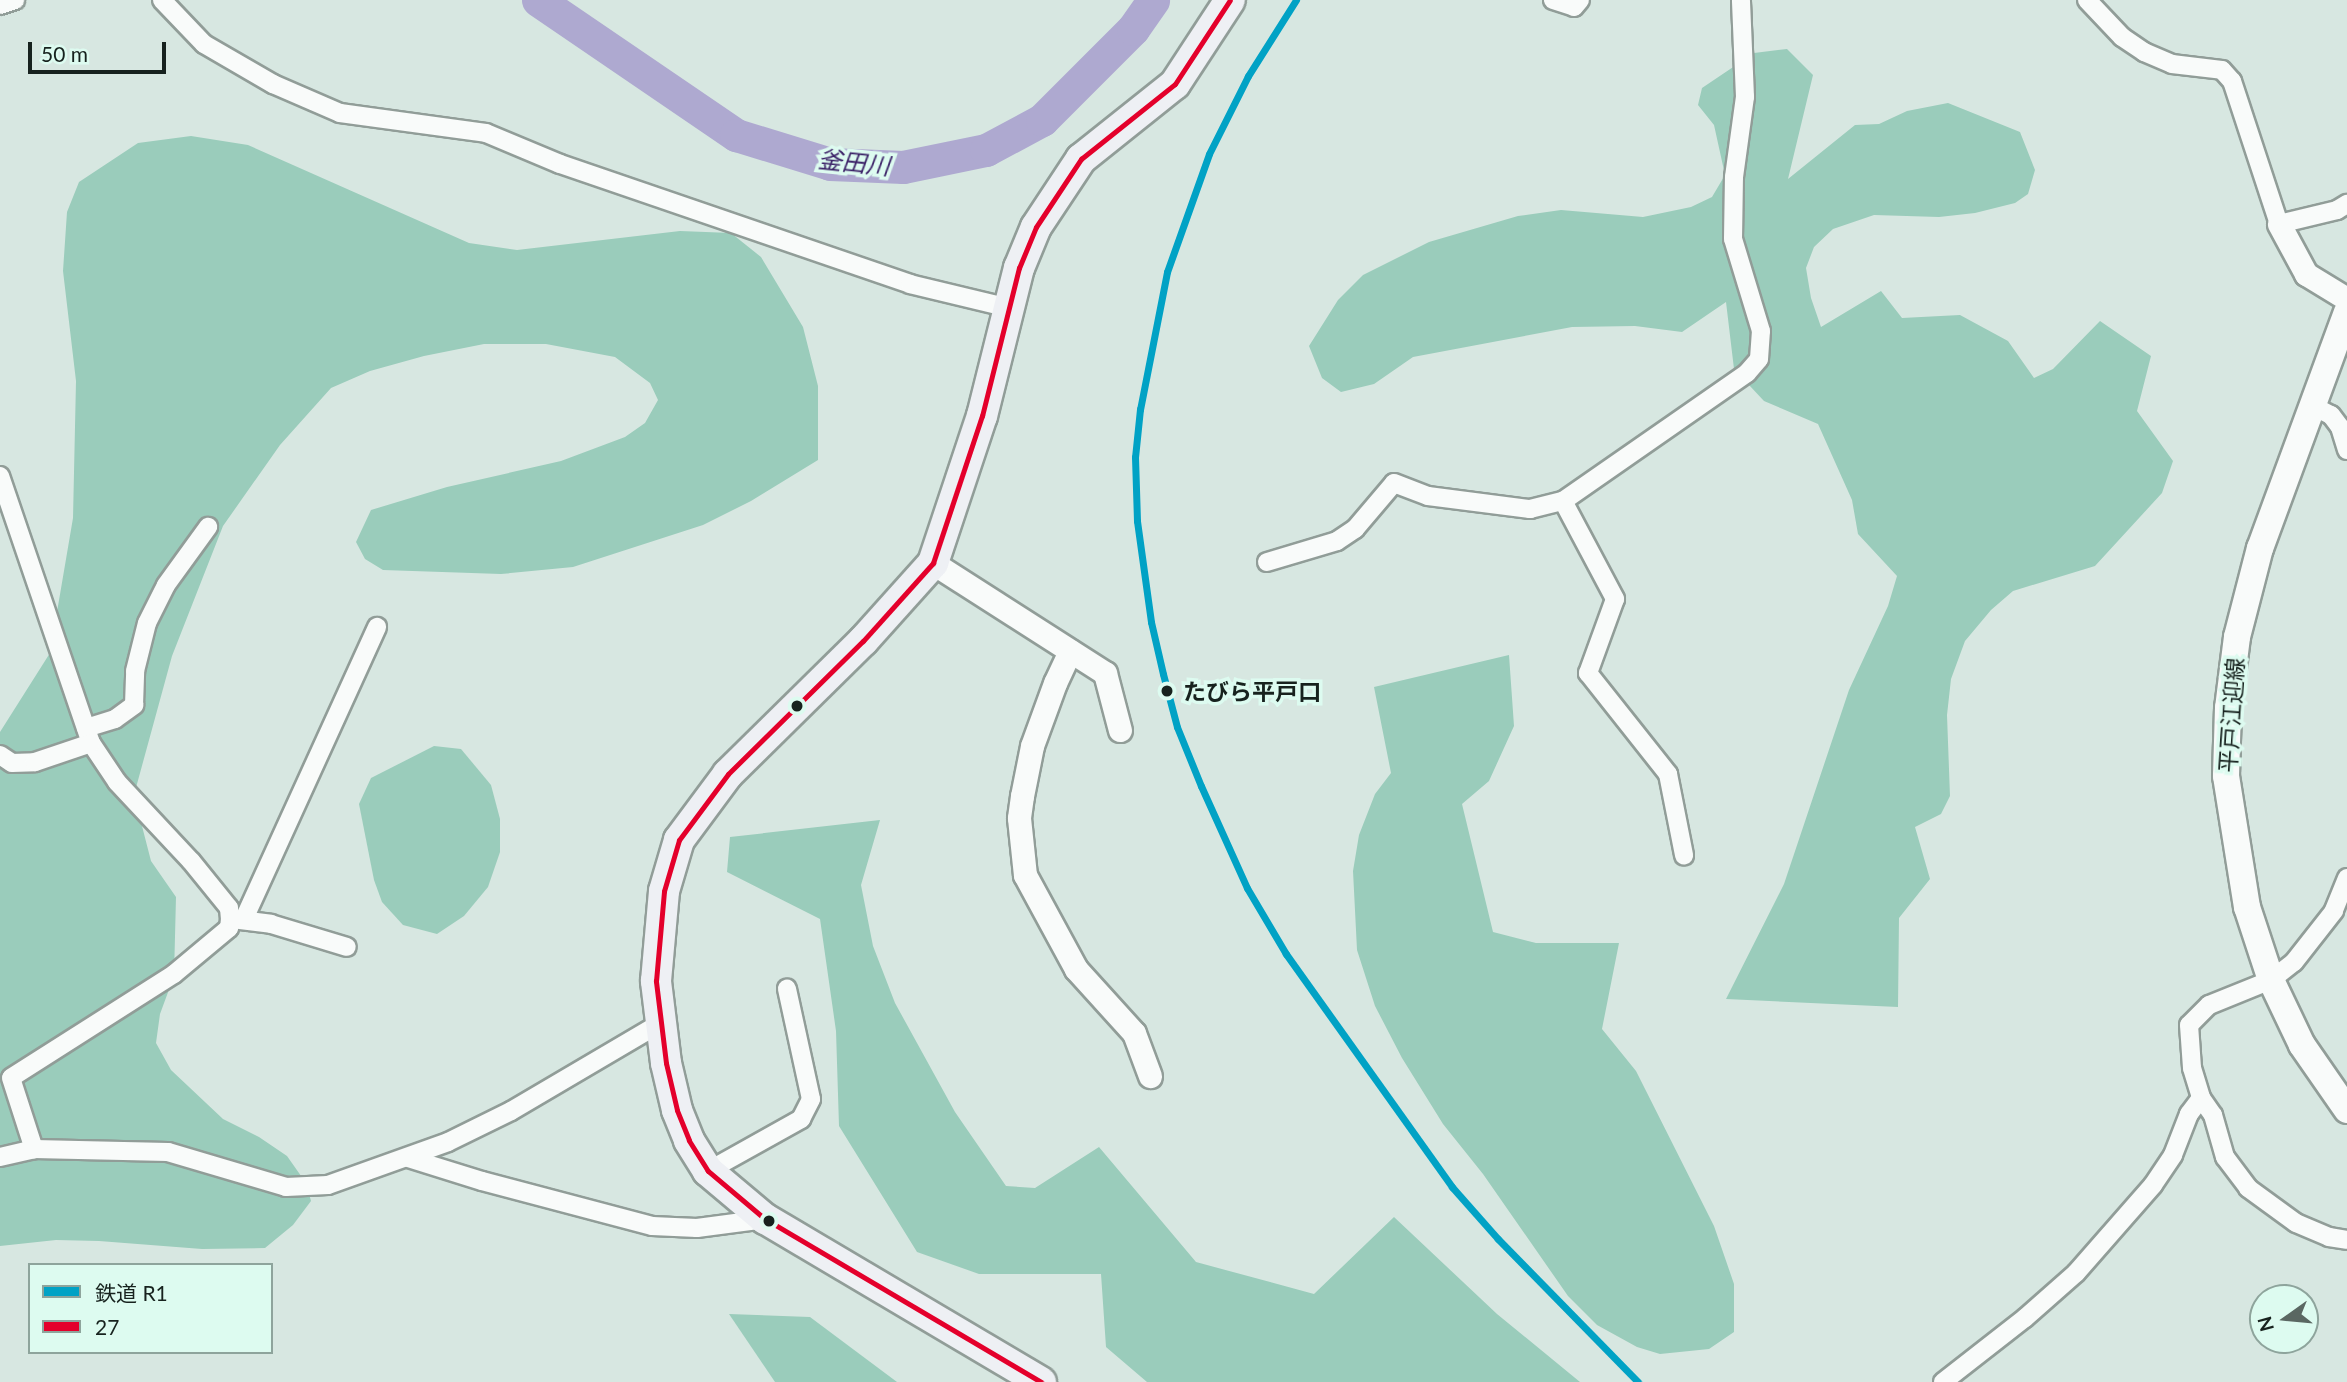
<!DOCTYPE html>
<meta charset="utf-8">
<style>
body{margin:0}
#map{position:relative;width:2347px;height:1382px;overflow:hidden;background:#d7e7e1;font-family:Lato,"Noto Sans JP",sans-serif}
div>[style]{position:absolute}
[style*='--x']{left:calc(var(--x)*1px);top:calc(var(--y)*1px);width:calc(var(--w)*1px);rotate:calc(var(--a)*1deg)}
.forest>*{inset:0;background:#9accbb}
.river>*{height:33px;margin:-16.5px;padding:0 16.5px;transform-origin:16.5px;border-radius:16.5px;background:#aea9d0}
.roads{filter:drop-shadow(2px 0 #919d98) drop-shadow(-2px 0 #919d98) drop-shadow(0 2px #919d98) drop-shadow(0 -2px #919d98)}
.minor>*{height:18px;margin:-9px;padding:0 9px;transform-origin:9px;border-radius:9px;background:#f9fbfa}
.tertiary>*{height:23px;margin:-11.5px;padding:0 11.5px;transform-origin:11.5px;border-radius:11.5px;background:#f9fbfa}
.secondary>*{height:26px;margin:-13px;padding:0 13px;transform-origin:13px;border-radius:13px;background:#f9fbfa}
.trunk>*{height:30px;margin:-15px;padding:0 15px;transform-origin:15px;border-radius:15px;background:#eef0f4}
.bus-1>*{height:5px;margin:-2.5px;padding:0 2.5px;transform-origin:2.5px;border-radius:2.5px;background:#e4002b}
.rail-1>*{height:7px;margin:-3.5px;padding:0 3.5px;transform-origin:3.5px;border-radius:3.5px;background:#01a2c5}
.dots>*{width:19px;height:19px;translate:-50% -50%;box-sizing:border-box;border:4px solid #ddfbf0;border-radius:50%}
span{translate:-50% -50%;white-space:nowrap;text-align:center;line-height:1.15;-webkit-text-stroke:7px #ddfbf0;paint-order:stroke}
.stop-label{font-size:23px;color:#17221e;font-weight:700}
.left{translate:0 -50%;text-align:left}
.street-label{font-size:23px;color:#17221e}
.water-label{font-size:24px;color:#3c2368;font-style:italic}
.legend{position:absolute;left:28px;top:1263px;width:245px;height:91px;box-sizing:border-box;background:#ddfbf0;border:2px solid #8ea49c;margin:0;padding:9px 12px;list-style:none;font-size:21px;color:#17221e}
.legend li{display:flex;align-items:center;gap:14px;height:35px}
.legend b{width:35px;border:2px solid #8ea49c}
.north{position:absolute;left:2249px;top:1284px;width:70px;height:70px;box-sizing:border-box;background:#ddfbf0;border:2px solid #8ea49c;border-radius:50%;rotate:255deg;font-size:19px;font-weight:700;line-height:28px;text-align:center;color:#17221e}
.north::after{content:'';display:block;margin:auto;width:24px;height:32px;background:#5a6762;clip-path:polygon(50% 0,100% 100%,50% 72%,0 100%)}
.scale{position:absolute;left:28px;top:42px;width:138px;height:32px;box-sizing:border-box;border:4px solid #17221e;border-top:0;padding-left:9px;font-size:21px;line-height:24px;white-space:nowrap;color:#17221e;-webkit-text-stroke:5px #ddfbf0;paint-order:stroke}
</style>
<div id="map">
<div class="forest">
<div style="clip-path:polygon(1787px 49px,1813px 75px,1788px 179px,1855px 125px,1879px 124px,1907px 111px,1948px 103px,2020px 132px,2035px 170px,2028px 194px,2015px 203px,1975px 213px,1939px 217px,1874px 215px,1833px 229px,1814px 247px,1806px 268px,1811px 298px,1821px 327px,1881px 291px,1902px 318px,1960px 315px,2008px 341px,2034px 378px,2053px 369px,2100px 321px,2151px 356px,2137px 411px,2173px 461px,2162px 493px,2095px 566px,2013px 591px,1991px 610px,1965px 641px,1951px 679px,1947px 715px,1950px 796px,1941px 814px,1915px 827px,1930px 879px,1899px 918px,1898px 1007px,1726px 999px,1784px 884px,1849px 690px,1888px 606px,1897px 576px,1858px 534px,1852px 500px,1818px 424px,1764px 401px,1734px 369px,1726px 302px,1682px 332px,1635px 326px,1572px 327px,1413px 357px,1374px 384px,1341px 392px,1322px 378px,1309px 346px,1338px 300px,1363px 275px,1429px 242px,1518px 216px,1561px 210px,1643px 217px,1691px 207px,1712px 197px,1725px 175px,1714px 125px,1698px 105px,1702px 88px,1754px 53px)"></div>
<div style="clip-path:polygon(191px 136px,248px 145px,469px 243px,517px 250px,680px 231px,731px 233px,761px 257px,803px 327px,818px 386px,818px 460px,751px 501px,703px 525px,573px 567px,501px 574px,383px 570px,365px 559px,356px 542px,371px 510px,447px 487px,561px 461px,625px 437px,645px 423px,658px 400px,650px 383px,615px 357px,546px 344px,484px 344px,424px 356px,370px 371px,331px 388px,280px 445px,223px 526px,172px 656px,134px 795px,151px 861px,176px 897px,174px 976px,160px 1014px,156px 1043px,171px 1070px,223px 1119px,259px 1137px,287px 1156px,306px 1183px,311px 1201px,293px 1225px,265px 1248px,202px 1249px,99px 1241px,56px 1240px,0 1246px,0 732px,50px 653px,73px 518px,76px 381px,63px 271px,67px 212px,79px 182px,138px 143px)"></div>
<div style="clip-path:polygon(1509px 655px,1514px 726px,1489px 781px,1462px 804px,1493px 932px,1536px 943px,1619px 943px,1602px 1029px,1636px 1071px,1714px 1226px,1734px 1284px,1734px 1332px,1709px 1349px,1660px 1354px,1637px 1347px,1597px 1325px,1568px 1296px,1483px 1174px,1443px 1124px,1402px 1058px,1375px 1006px,1357px 950px,1353px 871px,1359px 835px,1375px 794px,1391px 773px,1374px 687px)"></div>
<div style="clip-path:polygon(434px 746px,461px 749px,491px 785px,500px 819px,500px 852px,488px 887px,464px 916px,437px 934px,403px 925px,382px 902px,374px 880px,359px 804px,371px 778px)"></div>
<div style="clip-path:polygon(880px 820px,861px 885px,873px 946px,895px 1003px,955px 1112px,1006px 1186px,1035px 1188px,1099px 1147px,1196px 1262px,1314px 1294px,1394px 1217px,1497px 1314px,1580px 1382px,1147px 1382px,1106px 1347px,1101px 1274px,979px 1274px,917px 1252px,839px 1126px,836px 1031px,820px 919px,727px 872px,730px 837px)"></div>
<div style="clip-path:polygon(729px 1314px,810px 1317px,897px 1382px,775px 1382px)"></div>
</div>
<div class="river">
<div style="--x:538;--y:0;--w:240;--a:34.3"></div>
<div style="--x:736;--y:135;--w:98;--a:17.1"></div>
<div style="--x:830;--y:164;--w:73;--a:2.4"></div>
<div style="--x:903;--y:167;--w:85;--a:-11.6"></div>
<div style="--x:986;--y:150;--w:64;--a:-28.2"></div>
<div style="--x:1042;--y:120;--w:129;--a:-45"></div>
<div style="--x:1133;--y:29;--w:35;--a:-55"></div>
</div>
<div class="roads">
<div class="minor">
<div style="--x:162;--y:0;--w:61;--a:46.3"></div>
<div style="--x:204;--y:44;--w:80;--a:30.1"></div>
<div style="--x:273;--y:84;--w:73;--a:23.4"></div>
<div style="--x:340;--y:113;--w:147;--a:7.8"></div>
<div style="--x:486;--y:133;--w:80;--a:22.7"></div>
<div style="--x:560;--y:164;--w:370;--a:18.9"></div>
<div style="--x:910;--y:284;--w:103;--a:13.5"></div>
<div style="--x:1553;--y:0;--w:22;--a:18"></div>
<div style="--x:1574;--y:7;--w:9;--a:-49"></div>
<div style="--x:2087;--y:0;--w:51;--a:46.6"></div>
<div style="--x:2122;--y:37;--w:27;--a:34"></div>
<div style="--x:2144;--y:52;--w:30;--a:23"></div>
<div style="--x:2172;--y:64;--w:50;--a:6.8"></div>
<div style="--x:2222;--y:70;--w:15;--a:48"></div>
<div style="--x:2232;--y:81;--w:151;--a:71.8"></div>
<div style="--x:2279;--y:224;--w:60;--a:-13.6"></div>
<div style="--x:2337;--y:210;--w:12;--a:-31"></div>
<div style="--x:0;--y:5;--w:16;--a:-18"></div>
<div style="--x:2311;--y:405;--w:22;--a:27"></div>
<div style="--x:2331;--y:415;--w:15;--a:53"></div>
<div style="--x:2340;--y:427;--w:24;--a:73"></div>
<div style="--x:0;--y:476;--w:282;--a:71.2"></div>
<div style="--x:91;--y:743;--w:47;--a:56.3"></div>
<div style="--x:117;--y:782;--w:108;--a:46.9"></div>
<div style="--x:191;--y:861;--w:60;--a:51"></div>
<div style="--x:229;--y:908;--w:11;--a:85"></div>
<div style="--x:230;--y:919;--w:9;--a:96"></div>
<div style="--x:229;--y:928;--w:72;--a:140.1"></div>
<div style="--x:174;--y:974;--w:193;--a:147.5"></div>
<div style="--x:11;--y:1078;--w:75;--a:72.1"></div>
<div style="--x:1563;--y:501;--w:111;--a:62"></div>
<div style="--x:1615;--y:599;--w:79;--a:110"></div>
<div style="--x:1588;--y:673;--w:129;--a:51.6"></div>
<div style="--x:1668;--y:774;--w:83;--a:78.8"></div>
<div style="--x:1267;--y:562;--w:73;--a:-16.7"></div>
<div style="--x:1337;--y:541;--w:22;--a:-34"></div>
<div style="--x:1355;--y:529;--w:60;--a:-49.7"></div>
<div style="--x:1394;--y:483;--w:36;--a:21"></div>
<div style="--x:1428;--y:496;--w:103;--a:7.3"></div>
<div style="--x:1530;--y:509;--w:34;--a:-14"></div>
<div style="--x:1563;--y:501;--w:224;--a:-34.8"></div>
<div style="--x:1747;--y:373;--w:18;--a:-49"></div>
<div style="--x:1759;--y:359;--w:28;--a:-86"></div>
<div style="--x:1761;--y:331;--w:96;--a:-106.9"></div>
<div style="--x:1733;--y:239;--w:62;--a:-89.1"></div>
<div style="--x:1734;--y:177;--w:81;--a:-82.2"></div>
<div style="--x:1745;--y:97;--w:97;--a:-92.4"></div>
<div style="--x:86;--y:728;--w:30;--a:-17"></div>
<div style="--x:115;--y:719;--w:24;--a:-36"></div>
<div style="--x:134;--y:705;--w:34;--a:-88"></div>
<div style="--x:135;--y:671;--w:49;--a:-76"></div>
<div style="--x:147;--y:623;--w:42;--a:-63.4"></div>
<div style="--x:166;--y:585;--w:72;--a:-54.1"></div>
<div style="--x:0;--y:755;--w:14;--a:34"></div>
<div style="--x:12;--y:763;--w:23;--a:-2"></div>
<div style="--x:35;--y:762;--w:59;--a:-18.7"></div>
<div style="--x:2347;--y:878;--w:35;--a:112"></div>
<div style="--x:2334;--y:911;--w:65;--a:128.1"></div>
<div style="--x:2294;--y:962;--w:29;--a:142"></div>
<div style="--x:2271;--y:980;--w:67;--a:158"></div>
<div style="--x:2209;--y:1005;--w:28;--a:135"></div>
<div style="--x:2189;--y:1025;--w:43;--a:86"></div>
<div style="--x:2192;--y:1068;--w:31;--a:73"></div>
<div style="--x:2201;--y:1098;--w:21;--a:55"></div>
<div style="--x:2213;--y:1115;--w:44;--a:74.1"></div>
<div style="--x:2225;--y:1157;--w:39;--a:53"></div>
<div style="--x:2248;--y:1188;--w:59;--a:36.1"></div>
<div style="--x:2296;--y:1223;--w:36;--a:23"></div>
<div style="--x:2329;--y:1237;--w:18;--a:9"></div>
<div style="--x:232;--y:919;--w:39;--a:7"></div>
<div style="--x:271;--y:924;--w:79;--a:16.8"></div>
<div style="--x:244;--y:919;--w:321;--a:-65.5"></div>
<div style="--x:0;--y:1157;--w:35;--a:-13"></div>
<div style="--x:34;--y:1149;--w:134;--a:1.3"></div>
<div style="--x:168;--y:1152;--w:123;--a:16.5"></div>
<div style="--x:286;--y:1187;--w:42;--a:-2.7"></div>
<div style="--x:328;--y:1185;--w:127;--a:-19.7"></div>
<div style="--x:448;--y:1142;--w:70;--a:-26.2"></div>
<div style="--x:511;--y:1111;--w:175;--a:-30.5"></div>
<div style="--x:408;--y:1158;--w:77;--a:17.3"></div>
<div style="--x:482;--y:1181;--w:176;--a:14.8"></div>
<div style="--x:652;--y:1226;--w:45;--a:2.5"></div>
<div style="--x:697;--y:1228;--w:69;--a:-7.5"></div>
<div style="--x:708;--y:1171;--w:107;--a:-29.2"></div>
<div style="--x:801;--y:1119;--w:22;--a:-63"></div>
<div style="--x:811;--y:1099;--w:113;--a:-102.3"></div>
<div style="--x:1943;--y:1382;--w:104;--a:-38"></div>
<div style="--x:2025;--y:1318;--w:68;--a:-41.4"></div>
<div style="--x:2076;--y:1273;--w:117;--a:-48.8"></div>
<div style="--x:2153;--y:1185;--w:36;--a:-56"></div>
<div style="--x:2173;--y:1155;--w:44;--a:-68.7"></div>
<div style="--x:2189;--y:1114;--w:20;--a:-53"></div>
</div>
<div class="tertiary">
<div style="--x:2279;--y:224;--w:57;--a:61.6"></div>
<div style="--x:2306;--y:274;--w:48;--a:31.4"></div>
<div style="--x:933;--y:563;--w:204;--a:32.6"></div>
<div style="--x:1105;--y:673;--w:59;--a:75.3"></div>
<div style="--x:1070;--y:651;--w:35;--a:115"></div>
<div style="--x:1055;--y:683;--w:67;--a:110.1"></div>
<div style="--x:1032;--y:746;--w:51;--a:101.3"></div>
<div style="--x:1022;--y:796;--w:22;--a:98"></div>
<div style="--x:1019;--y:818;--w:57;--a:84"></div>
<div style="--x:1025;--y:875;--w:107;--a:61.5"></div>
<div style="--x:1076;--y:969;--w:86;--a:47.8"></div>
<div style="--x:1134;--y:1033;--w:46;--a:69.6"></div>
</div>
<div class="secondary">
<div style="--x:2347;--y:312;--w:252;--a:110.2"></div>
<div style="--x:2260;--y:548;--w:92;--a:104.5"></div>
<div style="--x:2237;--y:637;--w:72;--a:97.2"></div>
<div style="--x:2228;--y:708;--w:68;--a:91.7"></div>
<div style="--x:2226;--y:776;--w:133;--a:80.9"></div>
<div style="--x:2247;--y:907;--w:77;--a:71.8"></div>
<div style="--x:2271;--y:980;--w:72;--a:64.5"></div>
<div style="--x:2302;--y:1045;--w:79;--a:55.3"></div>
</div>
<div class="trunk">
<div style="--x:1041;--y:1382;--w:321;--a:-149.4"></div>
<div style="--x:765;--y:1219;--w:75;--a:-139.9"></div>
<div style="--x:708;--y:1171;--w:36;--a:-122"></div>
<div style="--x:689;--y:1140;--w:32;--a:-112"></div>
<div style="--x:677;--y:1110;--w:48;--a:-103.2"></div>
<div style="--x:666;--y:1063;--w:83;--a:-97"></div>
<div style="--x:656;--y:981;--w:90;--a:-84.9"></div>
<div style="--x:664;--y:891;--w:53;--a:-73.6"></div>
<div style="--x:679;--y:840;--w:82;--a:-53.4"></div>
<div style="--x:728;--y:774;--w:190;--a:-44.6"></div>
<div style="--x:863;--y:641;--w:105;--a:-48.1"></div>
<div style="--x:933;--y:563;--w:155;--a:-71.6"></div>
<div style="--x:982;--y:416;--w:153;--a:-76"></div>
<div style="--x:1019;--y:268;--w:44;--a:-67.5"></div>
<div style="--x:1036;--y:227;--w:82;--a:-56.5"></div>
<div style="--x:1081;--y:159;--w:120;--a:-38.6"></div>
<div style="--x:1175;--y:84;--w:100;--a:-56.8"></div>
</div>
</div>
<div class="bus-1">
<div style="--x:1041;--y:1382;--w:321;--a:-149.4"></div>
<div style="--x:765;--y:1219;--w:75;--a:-139.9"></div>
<div style="--x:708;--y:1171;--w:36;--a:-122"></div>
<div style="--x:689;--y:1140;--w:32;--a:-112"></div>
<div style="--x:677;--y:1110;--w:48;--a:-103.2"></div>
<div style="--x:666;--y:1063;--w:83;--a:-97"></div>
<div style="--x:656;--y:981;--w:90;--a:-84.9"></div>
<div style="--x:664;--y:891;--w:53;--a:-73.6"></div>
<div style="--x:679;--y:840;--w:82;--a:-53.4"></div>
<div style="--x:728;--y:774;--w:190;--a:-44.6"></div>
<div style="--x:863;--y:641;--w:105;--a:-48.1"></div>
<div style="--x:933;--y:563;--w:155;--a:-71.6"></div>
<div style="--x:982;--y:416;--w:153;--a:-76"></div>
<div style="--x:1019;--y:268;--w:44;--a:-67.5"></div>
<div style="--x:1036;--y:227;--w:82;--a:-56.5"></div>
<div style="--x:1081;--y:159;--w:120;--a:-38.6"></div>
<div style="--x:1175;--y:84;--w:100;--a:-56.8"></div>
</div>
<div class="rail-1">
<div style="--x:1296;--y:0;--w:90;--a:122.3"></div>
<div style="--x:1248;--y:76;--w:87;--a:116.6"></div>
<div style="--x:1209;--y:154;--w:125;--a:109.6"></div>
<div style="--x:1167;--y:272;--w:140;--a:101.1"></div>
<div style="--x:1140;--y:409;--w:48;--a:95.9"></div>
<div style="--x:1135;--y:457;--w:64;--a:88.2"></div>
<div style="--x:1137;--y:521;--w:102;--a:82.1"></div>
<div style="--x:1151;--y:622;--w:53;--a:77"></div>
<div style="--x:1163;--y:674;--w:55;--a:75.2"></div>
<div style="--x:1177;--y:727;--w:64;--a:67.9"></div>
<div style="--x:1201;--y:786;--w:112;--a:65.7"></div>
<div style="--x:1247;--y:888;--w:77;--a:59.4"></div>
<div style="--x:1286;--y:954;--w:286;--a:54.5"></div>
<div style="--x:1452;--y:1187;--w:69;--a:48.5"></div>
<div style="--x:1498;--y:1239;--w:200;--a:45.6"></div>
</div>
<div class="dots">
<div style="left:1167px;top:691px;background:#17221e"></div>
<div style="left:797px;top:706px;background:#17221e"></div>
<div style="left:769px;top:1221px;background:#17221e"></div>
</div>
<div class="stop-label">
<span class="left" style="left:1183px;top:691px">たびら平戸口</span>
</div>
<div class="street-label">
<span style="left:2231px;top:715px;rotate:-86deg">平戸江迎線</span>
</div>
<div class="water-label">
<span style="left:854px;top:162px;rotate:6deg">釜田川</span>
</div>
<ul class="legend">
<li><b style="height:9px;background:#01a2c5"></b>鉄道 R1</li>
<li><b style="height:9px;background:#e4002b"></b>27</li>
</ul>
<div class="north">N</div>
<div class="scale">50 m</div>
</div>
